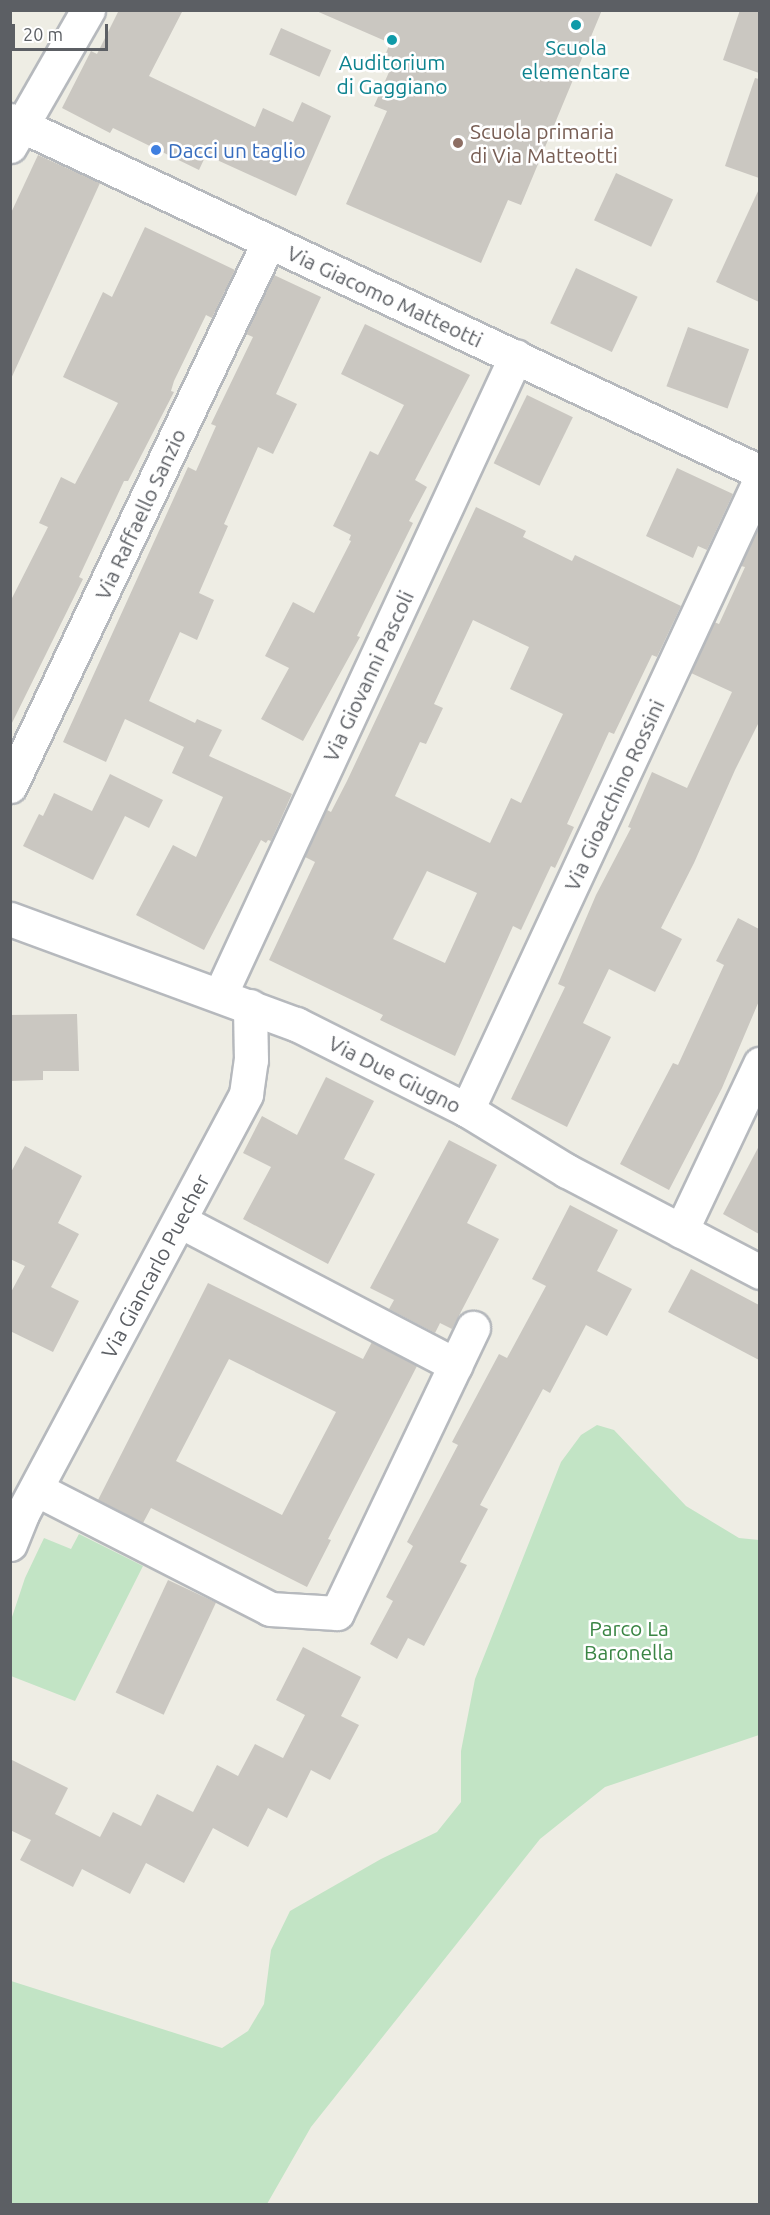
<!DOCTYPE html>
<style>
body{margin:0}
#map{position:relative;width:770px;height:2215px;overflow:hidden;background:#eeede4;font-family:Ubuntu,sans-serif}
div>[style]{position:absolute}
[style*='--x']{left:calc(var(--x)*1px);top:calc(var(--y)*1px);width:calc(var(--w)*1px);rotate:calc(var(--a)*1deg)}
.green>*{inset:0;background:#c2e4c5}
.building>*{inset:0;background:#cac7c1;transform-origin:0 0}
.roads{filter:drop-shadow(2px 0 #b6b9bd) drop-shadow(-2px 0 #b6b9bd) drop-shadow(0 2px #b6b9bd) drop-shadow(0 -2px #b6b9bd)}
.minor>*{height:33px;margin:-16.5px;padding:0 16.5px;transform-origin:16.5px;border-radius:16.5px;background:#fff}
.dots>*{width:16px;height:16px;translate:-50% -50%;box-sizing:border-box;border:3px solid #fff;border-radius:50%}
span{translate:-50% -50%;white-space:nowrap;text-align:center;line-height:1.15;-webkit-text-stroke:5px #fff;paint-order:stroke}
.culture-label{font-size:21px;color:#0d838f}
.education-label{font-size:21px;color:#785e54}
.left{translate:0 -50%;text-align:left}
.shop-label{font-size:21px;color:#366cbe}
.street-label{font-size:21px;color:#5c5f64}
.park-label{font-size:21px;color:#3a8544}
.frame{position:absolute;inset:0;border:12px solid #5c5f64;pointer-events:none}
.scale{position:absolute;left:12px;top:24px;width:96px;height:27px;box-sizing:border-box;border:3px solid #5c5f64;border-top:0;padding-left:8px;font-size:18px;line-height:21px;white-space:nowrap;color:#5c5f64;-webkit-text-stroke:4px #fff;paint-order:stroke}
</style>
<div id="map">
<div class="green">
<div style="clip-path:polygon(597px 1425px,614px 1430px,686px 1506px,739px 1538px,759px 1540px,759px 1735px,605px 1787px,540px 1839px,311px 2127px,267px 2204px,11px 2204px,11px 1981px,222px 2048px,248px 2031px,264px 2004px,271px 1950px,290px 1911px,381px 1859px,437px 1832px,461px 1802px,461px 1751px,475px 1679px,561px 1462px,581px 1435px)"></div>
<div style="clip-path:polygon(79px 1534px,143px 1566px,75px 1701px,11px 1676px,10px 1623px,25px 1578px,44px 1538px,71px 1549px)"></div>
</div>
<div class="building">
<div style="clip-path:polygon(119px 10px,183px 10px,149px 76px,255px 127px,263px 108px,293px 122px,302px 102px,331px 116px,296px 196px,206px 155px,199px 170px,113px 128px,110px 133px,62px 108px,91px 51px,97px 54px)"></div>
<div style="clip-path:polygon(314px 10px,602px 10px,521px 205px,508px 200px,481px 263px,346px 204px,387px 111px,374px 106px,393px 63px,384px 58px,390px 43px)"></div>
<div style="clip-path:polygon(740px 10px,759px 10px,759px 73px,723px 60px)"></div>
<div style="left:281px;top:28px;width:55px;height:29px;rotate:24deg"></div>
<div style="clip-path:polygon(755px 78px,759px 79px,759px 178px,725px 166px)"></div>
<div style="clip-path:polygon(38px 155px,100px 183px,10px 381px,10px 215px)"></div>
<div style="left:616px;top:173px;width:63px;height:52px;rotate:25deg"></div>
<div style="clip-path:polygon(759px 189px,759px 302px,716px 282px)"></div>
<div style="clip-path:polygon(145px 227px,235px 270px,212px 318px,206px 315px,174px 381px,171px 391px,174px 392px,128px 481px,124px 481px,79px 577px,83px 579px,10px 727px,10px 602px,48px 527px,39px 523px,61px 477px,75px 484px,118px 403px,63px 377px,103px 292px,112px 297px)"></div>
<div style="left:576px;top:268px;width:68px;height:61px;rotate:25deg"></div>
<div style="clip-path:polygon(274px 275px,321px 297px,276px 394px,297px 404px,273px 454px,258px 447px,224px 524px,228px 526px,199px 593px,214px 600px,197px 640px,180px 632px,149px 701px,195px 723px,197px 719px,222px 730px,209px 756px,292px 794px,271px 841px,268px 840px,266px 843px,261px 840px,204px 950px,136px 915px,173px 845px,196px 857px,223px 797px,172px 773px,184px 747px,125px 719px,106px 762px,63px 742px,188px 467px,196px 471px,216px 426px,211px 424px,253px 337px,246px 334px)"></div>
<div style="clip-path:polygon(365px 324px,470px 375px,415px 480px,427px 487px,409px 521px,413px 523px,357px 636px,360px 637px,303px 741px,261px 719px,289px 668px,265px 656px,293px 602px,314px 613px,351px 541px,349px 540px,351px 535px,333px 526px,370px 451px,378px 455px,404px 405px,341px 374px)"></div>
<div style="left:688px;top:327px;width:65px;height:63px;rotate:20deg"></div>
<div style="left:527px;top:395px;width:51px;height:76px;rotate:26deg"></div>
<div style="clip-path:polygon(677px 468px,733px 494px,707px 550px,698px 546px,693px 558px,646px 536px)"></div>
<div style="clip-path:polygon(evenodd,476px 507px,526px 531px,523px 537px,572px 561px,575px 555px,681px 606px,657px 657px,652px 655px,614px 734px,609px 732px,567px 824px,574px 827px,555px 868px,551px 866px,521px 930px,513px 926px,455px 1056px,380px 1020px,383px 1015px,269px 960px,315px 862px,305px 857px,327px 810px,331px 812px,347px 781px,476px 507px,473px 620px,529px 647px,510px 689px,563px 714px,521px 803px,511px 798px,490px 843px,395px 796px,420px 742px,426px 744px,443px 708px,434px 704px,473px 620px,476px 507px,427px 871px,477px 893px,445px 963px,393px 939px,427px 871px)"></div>
<div style="clip-path:polygon(759px 526px,759px 722px,735px 770px,694px 863px,661px 928px,682px 939px,655px 992px,609px 969px,583px 1023px,611px 1037px,567px 1127px,511px 1099px,565px 987px,558px 984px,596px 895px,631px 828px,628px 827px,652px 772px,687px 788px,732px 692px,691px 673px,714px 622px,719px 624px,745px 567px,741px 566px)"></div>
<div style="clip-path:polygon(110px 774px,163px 800px,149px 828px,125px 816px,93px 880px,23px 846px,39px 814px,43px 816px,54px 793px,92px 811px)"></div>
<div style="clip-path:polygon(738px 918px,759px 929px,759px 1001px,722px 1088px,669px 1190px,620px 1164px,673px 1063px,678px 1065px,724px 965px,716px 961px)"></div>
<div style="clip-path:polygon(77px 1014px,79px 1071px,43px 1071px,43px 1080px,10px 1081px,10px 1015px)"></div>
<div style="clip-path:polygon(326px 1077px,374px 1101px,344px 1159px,375px 1174px,328px 1264px,243px 1219px,271px 1167px,243px 1153px,262px 1116px,297px 1135px)"></div>
<div style="clip-path:polygon(449px 1140px,497px 1165px,467px 1223px,499px 1239px,452px 1329px,440px 1323px,435px 1333px,389px 1309px,394px 1300px,370px 1288px)"></div>
<div style="clip-path:polygon(25px 1146px,82px 1176px,58px 1223px,79px 1234px,51px 1287px,79px 1301px,53px 1352px,10px 1331px,10px 1294px,25px 1266px,10px 1259px,10px 1174px)"></div>
<div style="clip-path:polygon(759px 1146px,759px 1234px,723px 1214px)"></div>
<div style="clip-path:polygon(570px 1205px,618px 1230px,597px 1271px,632px 1289px,607px 1336px,586px 1325px,550px 1393px,543px 1389px,480px 1505px,488px 1509px,460px 1562px,467px 1565px,424px 1646px,408px 1638px,397px 1659px,370px 1644px,393px 1601px,386px 1597px,413px 1546px,407px 1542px,458px 1445px,452px 1442px,499px 1354px,507px 1358px,546px 1286px,532px 1279px)"></div>
<div style="clip-path:polygon(691px 1269px,759px 1305px,759px 1360px,668px 1312px)"></div>
<div style="clip-path:polygon(evenodd,208px 1283px,363px 1359px,372px 1342px,417px 1366px,328px 1539px,331px 1540px,307px 1587px,151px 1508px,143px 1523px,98px 1500px,208px 1283px,229px 1359px,336px 1412px,282px 1515px,176px 1461px,229px 1359px)"></div>
<div style="left:168px;top:1580px;width:53px;height:124px;rotate:25deg"></div>
<div style="clip-path:polygon(303px 1647px,361px 1677px,341px 1716px,359px 1725px,330px 1780px,311px 1770px,287px 1818px,268px 1808px,248px 1847px,213px 1828px,184px 1883px,146px 1863px,130px 1894px,82px 1869px,73px 1887px,20px 1860px,31px 1840px,10px 1830px,10px 1759px,68px 1788px,55px 1814px,100px 1837px,113px 1812px,141px 1826px,157px 1794px,193px 1812px,217px 1765px,238px 1776px,255px 1744px,283px 1758px,305px 1715px,276px 1700px)"></div>
</div>
<div class="roads">
<div class="minor">
<div style="--x:10;--y:120;--w:828;--a:25.14"></div>
<div style="--x:10;--y:146;--w:157;--a:-60.2"></div>
<div style="--x:10;--y:786;--w:603;--a:-64.58"></div>
<div style="--x:10;--y:919;--w:305;--a:20.2"></div>
<div style="--x:296;--y:1024;--w:191;--a:26.7"></div>
<div style="--x:467;--y:1110;--w:117;--a:31.4"></div>
<div style="--x:567;--y:1171;--w:218;--a:27.6"></div>
<div style="--x:220;--y:995;--w:704;--a:-65.15"></div>
<div style="--x:467;--y:1110;--w:695;--a:-65.06"></div>
<div style="--x:180;--y:1221;--w:311;--a:27.6"></div>
<div style="--x:681;--y:1231;--w:185;--a:-64.7"></div>
<div style="--x:36;--y:1489;--w:263;--a:27.1"></div>
<div style="--x:270;--y:1609;--w:67;--a:3.4"></div>
<div style="--x:337;--y:1613;--w:316;--a:-64.5"></div>
<div style="--x:10;--y:1544;--w:32;--a:-68"></div>
<div style="--x:22;--y:1514;--w:476;--a:-61.9"></div>
<div style="--x:246;--y:1094;--w:34;--a:-82"></div>
<div style="--x:251;--y:1060;--w:54;--a:-91.1"></div>
</div>
</div>
<div class="dots">
<div style="left:576px;top:25px;background:#0f9aa8"></div>
<div style="left:392px;top:40px;background:#0f9aa8"></div>
<div style="left:458px;top:143px;background:#8d6e63"></div>
<div style="left:156px;top:150px;background:#3f7fe0"></div>
</div>
<div class="culture-label">
<span style="left:576px;top:59px">Scuola<br>elementare</span>
<span style="left:392px;top:74px">Auditorium<br>di Gaggiano</span>
</div>
<div class="education-label">
<span class="left" style="left:470px;top:143px">Scuola primaria<br>di Via Matteotti</span>
</div>
<div class="shop-label">
<span class="left" style="left:168px;top:150px">Dacci un taglio</span>
</div>
<div class="street-label">
<span style="left:385px;top:296px;rotate:25deg">Via Giacomo Matteotti</span>
<span style="left:140px;top:514px;rotate:-65deg">Via Raffaello Sanzio</span>
<span style="left:368px;top:676px;rotate:-65deg">Via Giovanni Pascoli</span>
<span style="left:614px;top:795px;rotate:-65deg">Via Gioacchino Rossini</span>
<span style="left:395px;top:1074px;rotate:27deg">Via Due Giugno</span>
<span style="left:155px;top:1266px;rotate:-62deg">Via Giancarlo Puecher</span>
</div>
<div class="park-label">
<span style="left:629px;top:1640px">Parco La<br>Baronella</span>
</div>
<div class="frame"></div>
<div class="scale">20 m</div>
</div>
